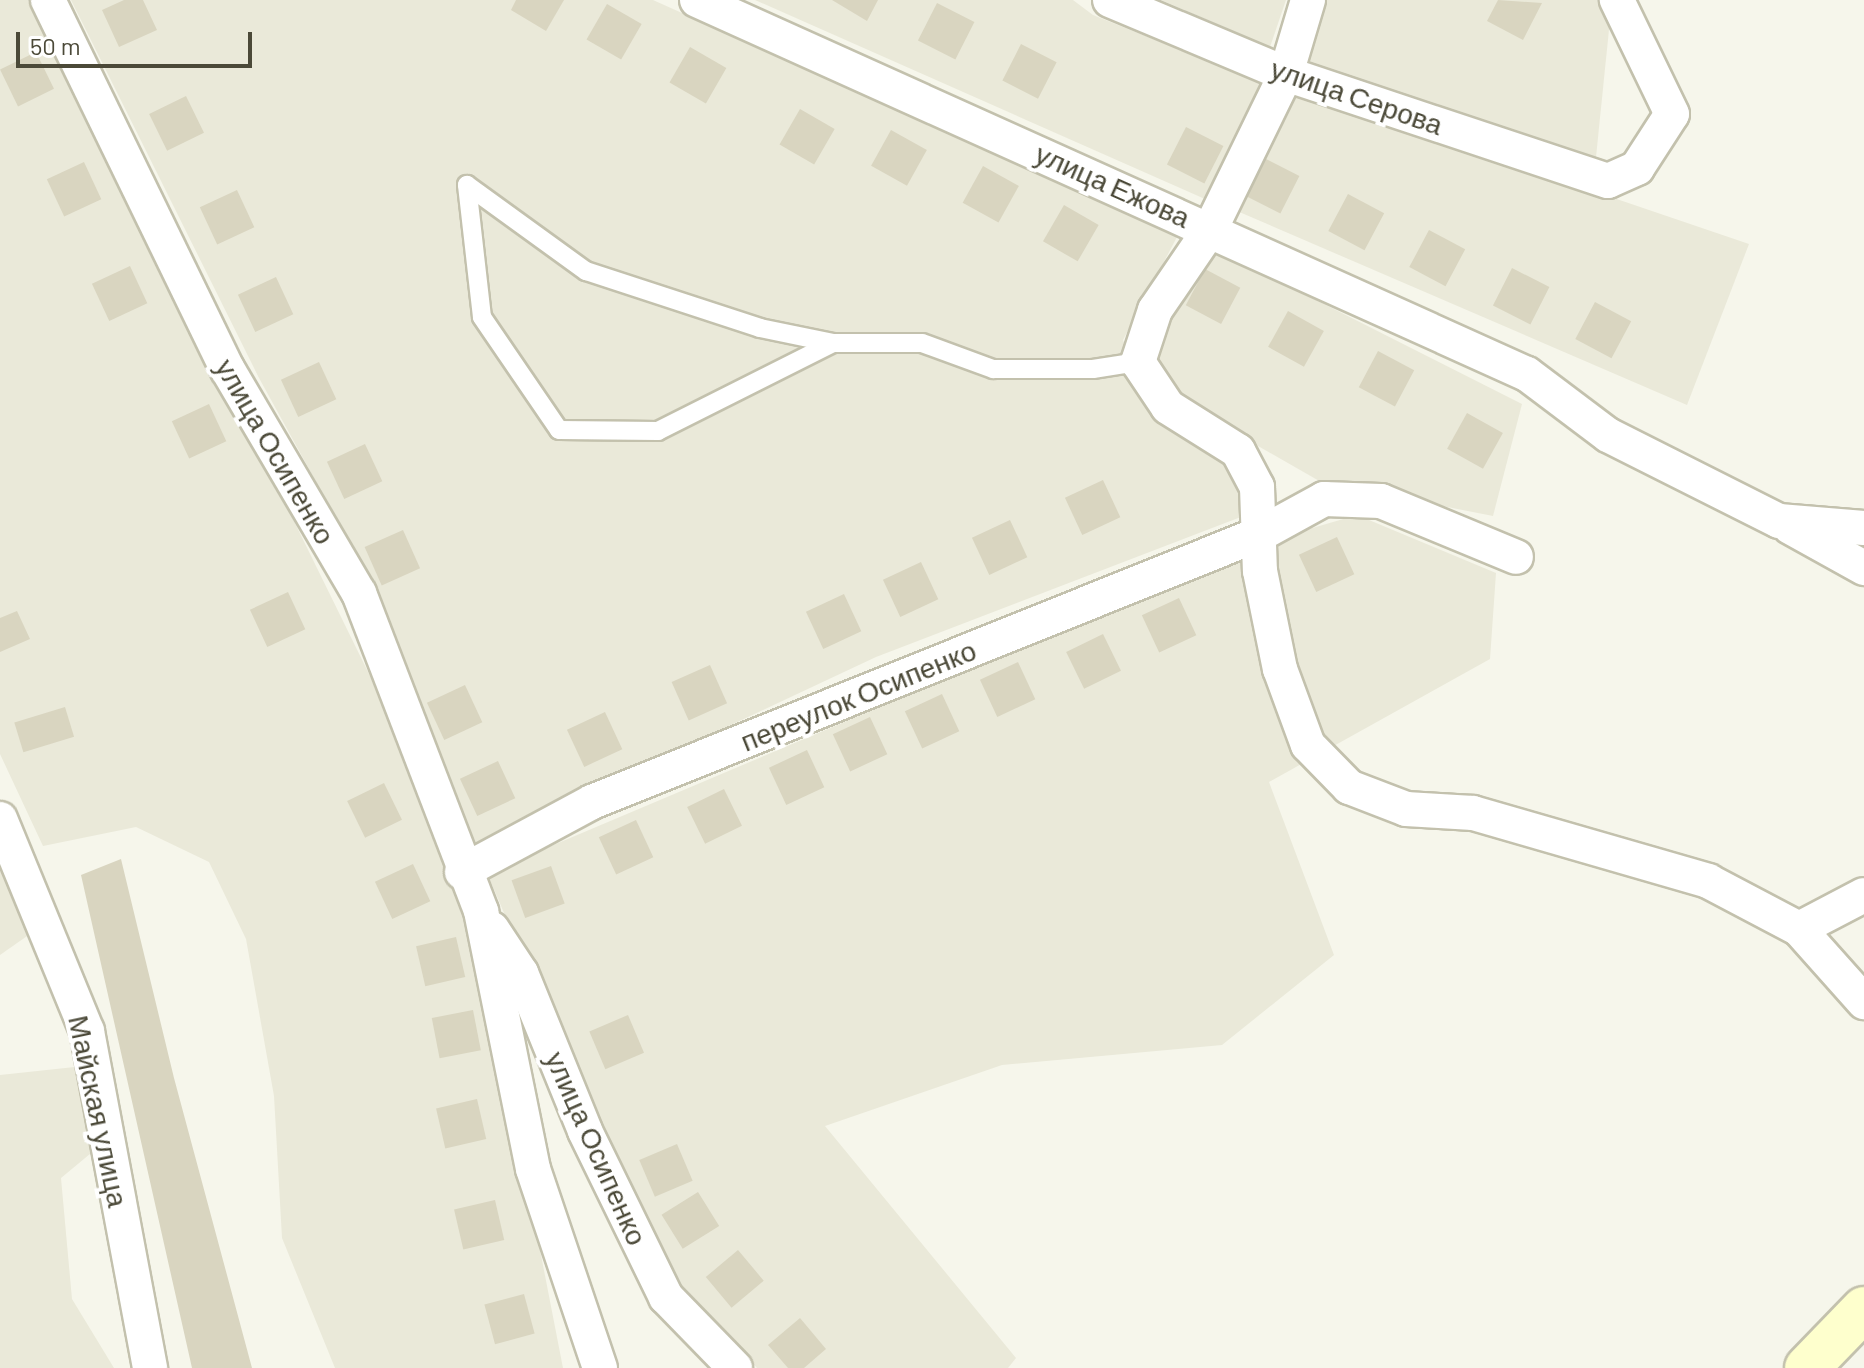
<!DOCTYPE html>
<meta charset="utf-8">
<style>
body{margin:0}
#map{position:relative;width:1864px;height:1368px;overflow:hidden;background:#f6f6eb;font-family:Barlow,sans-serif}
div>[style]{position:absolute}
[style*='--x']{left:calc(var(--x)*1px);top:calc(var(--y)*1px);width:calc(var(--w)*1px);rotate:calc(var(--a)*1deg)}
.residential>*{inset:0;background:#eae9d9}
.building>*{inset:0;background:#d9d5c0;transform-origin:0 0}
.roads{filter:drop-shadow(2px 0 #c3c1ad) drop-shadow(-2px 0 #c3c1ad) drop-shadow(0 2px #c3c1ad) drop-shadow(0 -2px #c3c1ad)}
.service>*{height:18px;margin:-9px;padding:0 9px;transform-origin:9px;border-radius:9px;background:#fff}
.minor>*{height:34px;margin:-17px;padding:0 17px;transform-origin:17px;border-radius:17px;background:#fff}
.secondary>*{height:44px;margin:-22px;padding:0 22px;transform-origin:22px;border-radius:22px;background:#feffcd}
span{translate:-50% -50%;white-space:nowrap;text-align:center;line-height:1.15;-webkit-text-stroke:8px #fff;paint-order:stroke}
.street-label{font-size:28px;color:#4b4938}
.scale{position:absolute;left:16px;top:32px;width:236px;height:36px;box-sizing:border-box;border:4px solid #4b4938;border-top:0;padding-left:10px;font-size:24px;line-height:28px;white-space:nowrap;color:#4b4938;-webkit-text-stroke:6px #fff;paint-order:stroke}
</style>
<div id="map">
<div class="residential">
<div style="clip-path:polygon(0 0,38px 0,371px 678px,484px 962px,563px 1368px,335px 1368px,282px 1238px,274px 1096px,246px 939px,209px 862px,136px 827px,43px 846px,0 754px)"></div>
<div style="clip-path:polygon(71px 0,653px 0,1178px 235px,1123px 340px,1137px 379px,1240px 464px,1246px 515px,876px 657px,473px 846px,358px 558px,259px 378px)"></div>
<div style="clip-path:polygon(755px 0,1073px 0,1093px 15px,1273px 87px,1214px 203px)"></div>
<div style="clip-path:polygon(1161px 0,1286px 0,1270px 47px)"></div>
<div style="clip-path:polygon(1320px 0,1597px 0,1611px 10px,1596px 157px,1302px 60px)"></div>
<div style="clip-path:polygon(1293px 89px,1749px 244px,1687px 405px,1230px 208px)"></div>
<div style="clip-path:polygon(1205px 244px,1522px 404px,1493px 516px,1321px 482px,1162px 391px,1149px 352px)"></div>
<div style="clip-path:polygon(1357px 515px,1496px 573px,1490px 659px,1269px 782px,1334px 955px,1222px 1045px,1002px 1065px,825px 1126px,1016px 1358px,1008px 1368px,757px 1368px,682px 1285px,587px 1108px,487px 873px,1285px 536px)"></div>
<div style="clip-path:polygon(0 870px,30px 934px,0 955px)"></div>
<div style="clip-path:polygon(84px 1066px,102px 1144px,61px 1178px,72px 1299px,114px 1368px,0 1368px,0 1075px)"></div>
</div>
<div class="building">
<div style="clip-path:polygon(124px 0,143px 0,157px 30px,119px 47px,102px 10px)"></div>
<div style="clip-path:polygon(516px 0,564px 0,546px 31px,511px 10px)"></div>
<div style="clip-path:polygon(832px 0,878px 0,867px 21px)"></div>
<div style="clip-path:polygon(1498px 0,1542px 3px,1523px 40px,1487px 21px)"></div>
<div style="left:937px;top:3px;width:42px;height:42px;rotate:27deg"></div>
<div style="left:607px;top:4px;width:40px;height:41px;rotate:30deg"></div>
<div style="left:1021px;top:44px;width:40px;height:41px;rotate:27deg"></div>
<div style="left:690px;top:47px;width:42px;height:41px;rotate:30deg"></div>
<div style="left:36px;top:52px;width:41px;height:40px;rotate:64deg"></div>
<div style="left:186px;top:96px;width:41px;height:41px;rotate:64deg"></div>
<div style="left:800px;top:109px;width:40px;height:41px;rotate:30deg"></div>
<div style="left:1186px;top:127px;width:42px;height:42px;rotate:27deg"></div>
<div style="left:891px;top:130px;width:41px;height:41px;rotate:29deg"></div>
<div style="left:1262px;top:157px;width:42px;height:42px;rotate:27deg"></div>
<div style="left:84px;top:162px;width:41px;height:41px;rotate:65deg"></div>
<div style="left:983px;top:166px;width:41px;height:42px;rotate:29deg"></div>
<div style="left:237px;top:190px;width:41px;height:41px;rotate:65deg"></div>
<div style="left:1348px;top:194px;width:41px;height:42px;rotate:28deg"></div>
<div style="left:1064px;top:205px;width:40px;height:42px;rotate:30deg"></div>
<div style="left:1429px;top:230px;width:41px;height:42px;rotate:28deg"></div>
<div style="left:130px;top:266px;width:41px;height:42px;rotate:65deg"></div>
<div style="left:1512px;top:268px;width:42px;height:42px;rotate:27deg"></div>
<div style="left:1205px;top:269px;width:40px;height:41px;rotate:28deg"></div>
<div style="left:276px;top:277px;width:41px;height:42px;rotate:65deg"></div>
<div style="left:1595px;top:302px;width:41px;height:42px;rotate:28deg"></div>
<div style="left:1288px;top:311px;width:41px;height:41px;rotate:29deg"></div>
<div style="left:1378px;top:351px;width:41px;height:41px;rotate:28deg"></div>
<div style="left:319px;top:362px;width:41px;height:42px;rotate:65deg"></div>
<div style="left:209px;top:404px;width:41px;height:41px;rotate:65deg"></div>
<div style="left:1467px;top:413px;width:41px;height:41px;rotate:29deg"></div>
<div style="left:365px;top:444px;width:41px;height:42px;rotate:65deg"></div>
<div style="left:1103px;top:480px;width:41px;height:42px;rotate:65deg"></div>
<div style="left:1010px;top:520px;width:41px;height:42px;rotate:65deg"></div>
<div style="left:403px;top:530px;width:42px;height:42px;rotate:66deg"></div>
<div style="left:1337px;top:537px;width:41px;height:42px;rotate:65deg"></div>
<div style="left:921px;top:562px;width:41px;height:42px;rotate:65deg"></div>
<div style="left:288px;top:592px;width:41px;height:42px;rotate:65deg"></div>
<div style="left:844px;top:594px;width:41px;height:42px;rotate:65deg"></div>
<div style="left:1179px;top:598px;width:41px;height:41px;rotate:65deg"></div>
<div style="clip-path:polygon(17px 611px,30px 639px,0 652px,0 618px)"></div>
<div style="left:1103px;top:634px;width:41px;height:41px;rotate:64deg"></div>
<div style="left:1018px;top:662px;width:41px;height:42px;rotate:65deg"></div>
<div style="left:710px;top:665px;width:42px;height:42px;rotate:66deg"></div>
<div style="left:465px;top:685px;width:41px;height:42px;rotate:65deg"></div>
<div style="left:942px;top:694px;width:41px;height:41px;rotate:65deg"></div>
<div style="left:65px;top:707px;width:31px;height:53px;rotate:73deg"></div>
<div style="left:605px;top:712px;width:41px;height:42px;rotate:65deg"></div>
<div style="left:870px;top:717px;width:41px;height:41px;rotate:65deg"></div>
<div style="left:807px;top:750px;width:41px;height:42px;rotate:65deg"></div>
<div style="left:498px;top:761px;width:41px;height:42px;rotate:65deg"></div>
<div style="left:384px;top:783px;width:41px;height:41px;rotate:64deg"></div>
<div style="left:724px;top:789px;width:41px;height:41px;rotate:64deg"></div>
<div style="left:636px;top:820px;width:41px;height:41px;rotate:65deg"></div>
<div style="clip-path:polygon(121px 859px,174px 1078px,252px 1368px,192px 1368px,81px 875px)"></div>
<div style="left:413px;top:864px;width:41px;height:42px;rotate:65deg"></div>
<div style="left:551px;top:866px;width:40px;height:42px;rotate:70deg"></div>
<div style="left:456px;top:937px;width:41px;height:41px;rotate:77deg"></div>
<div style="left:473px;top:1010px;width:41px;height:42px;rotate:79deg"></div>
<div style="left:628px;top:1015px;width:41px;height:42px;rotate:67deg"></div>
<div style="left:477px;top:1099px;width:41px;height:42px;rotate:77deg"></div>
<div style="left:677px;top:1144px;width:40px;height:41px;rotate:67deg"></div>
<div style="left:698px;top:1192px;width:40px;height:43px;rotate:58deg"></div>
<div style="left:495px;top:1200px;width:41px;height:42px;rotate:77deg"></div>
<div style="left:738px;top:1250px;width:40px;height:42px;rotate:50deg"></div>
<div style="left:524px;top:1294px;width:41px;height:41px;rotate:75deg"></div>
<div style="clip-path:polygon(800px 1318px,826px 1349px,804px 1368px,788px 1368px,768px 1345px)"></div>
</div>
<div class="roads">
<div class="service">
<div style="--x:833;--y:343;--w:196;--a:153.3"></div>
<div style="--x:658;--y:431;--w:99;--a:-179.4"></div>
<div style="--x:559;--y:430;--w:137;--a:-124.3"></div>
<div style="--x:482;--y:317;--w:133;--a:-96.5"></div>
<div style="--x:467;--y:185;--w:147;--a:35.9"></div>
<div style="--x:586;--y:271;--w:183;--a:18.1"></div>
<div style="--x:760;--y:328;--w:75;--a:11.6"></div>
<div style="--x:833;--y:343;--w:89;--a:0"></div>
<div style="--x:922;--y:343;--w:76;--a:20.1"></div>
<div style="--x:993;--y:369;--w:100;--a:0"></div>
<div style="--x:1093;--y:369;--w:46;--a:-8.8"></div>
</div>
<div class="minor">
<div style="--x:48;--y:0;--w:411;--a:64.1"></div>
<div style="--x:228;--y:370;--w:259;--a:59.6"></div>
<div style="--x:359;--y:593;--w:341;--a:69"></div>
<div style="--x:481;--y:911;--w:263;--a:78.6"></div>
<div style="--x:533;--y:1169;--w:210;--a:71.4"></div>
<div style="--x:697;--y:0;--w:910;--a:24.26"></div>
<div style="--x:1527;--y:374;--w:101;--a:37"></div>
<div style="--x:1608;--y:435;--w:191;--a:26.7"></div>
<div style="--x:1779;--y:521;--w:85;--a:4.7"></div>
<div style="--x:1110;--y:0;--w:191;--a:22.8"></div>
<div style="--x:1286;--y:74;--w:339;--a:18.4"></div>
<div style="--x:1608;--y:181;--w:32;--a:-24"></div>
<div style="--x:1637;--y:168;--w:64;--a:-57.1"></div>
<div style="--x:1672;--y:114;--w:127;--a:-115.8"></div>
<div style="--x:1308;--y:0;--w:77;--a:106.6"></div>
<div style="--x:1286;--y:74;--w:171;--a:116"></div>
<div style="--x:1211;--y:228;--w:99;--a:124.3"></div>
<div style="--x:1155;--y:310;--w:55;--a:108.1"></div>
<div style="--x:1138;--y:362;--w:54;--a:56.3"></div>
<div style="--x:1168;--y:407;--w:83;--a:32.2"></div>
<div style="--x:1238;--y:451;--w:41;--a:62.2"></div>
<div style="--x:1257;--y:487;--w:84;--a:88"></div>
<div style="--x:1260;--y:571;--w:100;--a:78.5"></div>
<div style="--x:1280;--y:669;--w:81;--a:69.8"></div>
<div style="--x:1308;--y:745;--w:59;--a:45.7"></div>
<div style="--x:1349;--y:787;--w:61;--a:21.1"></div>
<div style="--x:1406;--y:809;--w:67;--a:3.4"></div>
<div style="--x:1473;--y:813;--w:245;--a:16.1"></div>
<div style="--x:1708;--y:881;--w:103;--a:27.8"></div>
<div style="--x:1799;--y:929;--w:98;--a:48.3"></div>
<div style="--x:1790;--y:527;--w:85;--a:29"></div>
<div style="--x:0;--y:819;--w:229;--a:67.7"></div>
<div style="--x:87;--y:1031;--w:343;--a:79.4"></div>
<div style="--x:462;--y:872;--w:148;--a:-28.3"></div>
<div style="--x:592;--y:802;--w:722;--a:-21.88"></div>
<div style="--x:1262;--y:533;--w:71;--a:-28.7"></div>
<div style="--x:1324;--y:499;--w:57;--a:2"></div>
<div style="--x:1381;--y:501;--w:146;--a:22.5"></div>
<div style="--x:492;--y:929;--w:53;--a:56.6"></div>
<div style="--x:521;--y:973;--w:170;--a:67.9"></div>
<div style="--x:585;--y:1131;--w:185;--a:64"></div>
<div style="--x:666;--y:1297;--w:99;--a:45.8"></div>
<div style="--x:1799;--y:929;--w:73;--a:-27.6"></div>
</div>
<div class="secondary">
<div style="--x:1807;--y:1368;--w:82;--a:-46"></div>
</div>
</div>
<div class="street-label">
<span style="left:1357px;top:96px;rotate:19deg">улица Серова</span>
<span style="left:1113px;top:185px;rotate:24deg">улица Ежова</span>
<span style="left:276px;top:451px;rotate:60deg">улица Осипенко</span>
<span style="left:858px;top:695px;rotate:-22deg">переулок Осипенко</span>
<span style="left:99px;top:1111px;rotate:78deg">Майская улица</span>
<span style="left:597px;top:1148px;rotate:66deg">улица Осипенко</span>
</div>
<div class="scale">50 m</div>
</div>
